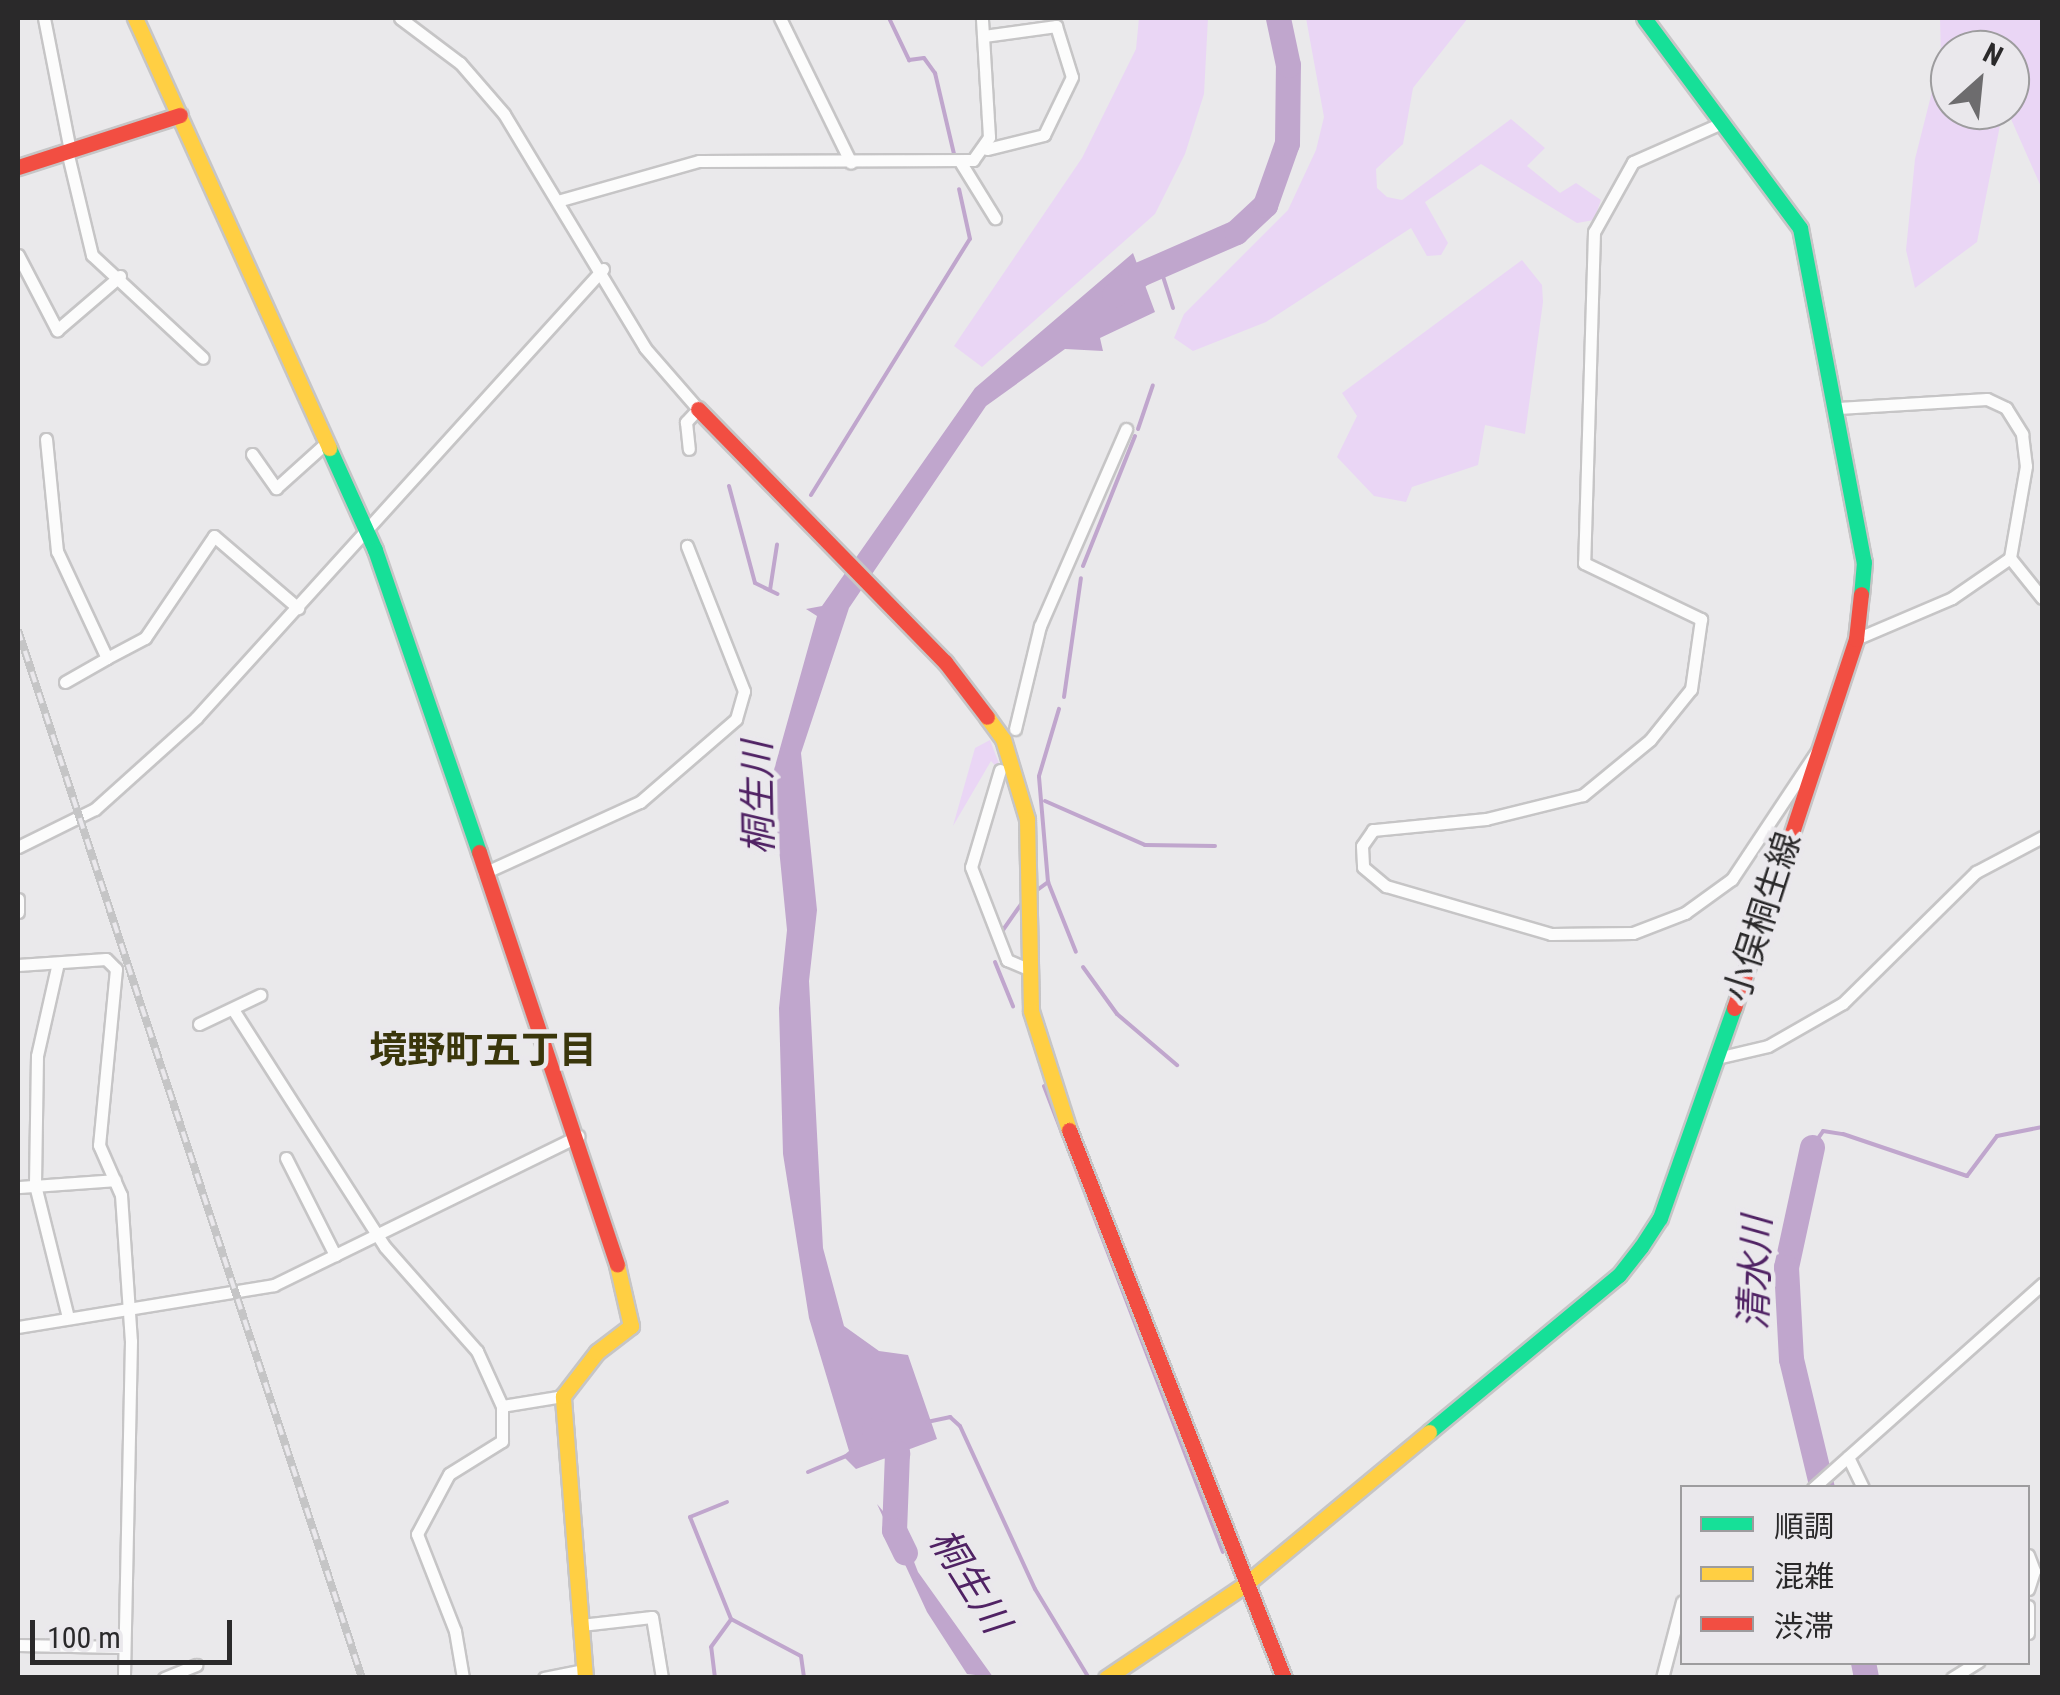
<!DOCTYPE html>
<meta charset="utf-8">
<style>
body{margin:0}
#map{position:relative;width:2060px;height:1695px;overflow:hidden;background:#eae9eb;font-family:"Roboto Condensed","Noto Sans JP",sans-serif}
div>[style]{position:absolute}
[style*='--x']{left:calc(var(--x)*1px);top:calc(var(--y)*1px);width:calc(var(--w)*1px);rotate:calc(var(--a)*1deg)}
.green>*{inset:0;background:#ead6f5}
.water>*{inset:0;background:#c0a6cd}
.stream>*{height:4px;margin:-2px;padding:0 2px;transform-origin:2px;border-radius:2px;background:#c0a6cd}
.river>*{height:25px;margin:-12.5px;padding:0 12.5px;transform-origin:12.5px;border-radius:12.5px;background:#c0a6cd}
.roads{filter:drop-shadow(2px 0 #c6c5c6) drop-shadow(-2px 0 #c6c5c6) drop-shadow(0 2px #c6c5c6) drop-shadow(0 -2px #c6c5c6)}
.street>*{height:11px;margin:-5.5px;padding:0 5.5px;transform-origin:5.5px;border-radius:5.5px;background:#fcfcfc}
.fast>*{height:15px;margin:-7.5px;padding:0 7.5px;transform-origin:7.5px;border-radius:7.5px;background:#16e098}
.slow>*{height:15px;margin:-7.5px;padding:0 7.5px;transform-origin:7.5px;border-radius:7.5px;background:#ffcf43}
.jam>*{height:15px;margin:-7.5px;padding:0 7.5px;transform-origin:7.5px;border-radius:7.5px;background:#f24e42}
.rail>*{height:8px;margin-top:-4px;transform-origin:0;background:repeating-linear-gradient(90deg,#eae8ec 0 11px,#c5c5c6 0 22px);box-sizing:border-box;border-block:2px solid #c5c5c6}
span{translate:-50% -50%;white-space:nowrap;text-align:center;line-height:1.15;-webkit-text-stroke:9px #eae8ec;paint-order:stroke}
.street-label{font-size:35px;color:#2a292a}
.water-label{font-size:38px;color:#502264;font-style:italic}
.neighbourhood-label{font-size:38px;color:#3a360b;font-weight:700}
.frame{position:absolute;inset:0;border:20px solid #2a292a;pointer-events:none}
.legend{position:absolute;left:1680px;top:1485px;width:350px;height:180px;box-sizing:border-box;background:#eae8ec;border:2px solid #9d9c9e;margin:0;padding:12px 18px;list-style:none;font-size:30px;color:#2a292a}
.legend li{display:flex;align-items:center;gap:20px;height:50px}
.legend b{width:50px;border:2px solid #9d9c9e}
.north{position:absolute;left:1930px;top:30px;width:100px;height:100px;box-sizing:border-box;background:#eae8ec;border:2px solid #9d9c9e;border-radius:50%;rotate:27deg;font-size:28px;font-weight:700;line-height:40px;text-align:center;color:#2a292a}
.north::after{content:'';display:block;margin:auto;width:35px;height:45px;background:#6d6c6e;clip-path:polygon(50% 0,100% 100%,50% 72%,0 100%)}
.scale{position:absolute;left:30px;top:1620px;width:202px;height:45px;box-sizing:border-box;border:5px solid #2a292a;border-top:0;padding-left:12px;font-size:30px;line-height:35px;white-space:nowrap;color:#2a292a;-webkit-text-stroke:8px #eae8ec;paint-order:stroke}
</style>
<div id="map">
<div class="green">
<div style="clip-path:polygon(1139px 18px,1208px 18px,1204px 94px,1185px 154px,1155px 214px,982px 367px,954px 346px,1082px 158px,1136px 49px)"></div>
<div style="clip-path:polygon(1306px 18px,1468px 18px,1413px 88px,1403px 144px,1376px 169px,1377px 188px,1387px 197px,1402px 200px,1511px 119px,1545px 148px,1527px 166px,1560px 193px,1576px 183px,1601px 200px,1594px 220px,1577px 223px,1481px 164px,1425px 202px,1448px 243px,1441px 255px,1427px 256px,1411px 228px,1266px 322px,1193px 351px,1174px 338px,1184px 314px,1288px 210px,1316px 150px,1324px 117px)"></div>
<div style="clip-path:polygon(1940px 18px,2042px 18px,2042px 189px,2007px 110px,2010px 50px,1950px 50px,1950px 110px,2003px 110px,1977px 242px,1915px 288px,1906px 250px,1915px 159px,1941px 56px)"></div>
<div style="clip-path:polygon(1522px 260px,1542px 285px,1543px 302px,1525px 434px,1485px 425px,1478px 465px,1412px 487px,1406px 502px,1374px 496px,1337px 457px,1357px 416px,1342px 393px)"></div>
<div style="clip-path:polygon(990px 740px,1003px 774px,991px 761px,953px 826px,975px 748px)"></div>
</div>
<div class="water">
<div style="clip-path:polygon(1133px 253px,1155px 312px,1100px 338px,1103px 351px,1065px 349px,986px 406px,849px 608px,801px 753px,817px 910px,809px 981px,823px 1248px,844px 1326px,879px 1351px,908px 1355px,937px 1439px,856px 1469px,843px 1456px,849px 1451px,809px 1318px,783px 1154px,779px 1008px,787px 930px,772px 777px,817px 616px,806px 609px,822px 606px,975px 388px)"></div>
<div style="clip-path:polygon(877px 1504px,904px 1536px,918px 1572px,993px 1677px,967px 1674px,927px 1612px)"></div>
</div>
<div class="stream">
<div style="--x:889;--y:18;--w:47;--a:64.5"></div>
<div style="--x:909;--y:60;--w:15;--a:-8"></div>
<div style="--x:924;--y:58;--w:19;--a:54"></div>
<div style="--x:935;--y:73;--w:83;--a:76.8"></div>
<div style="--x:1160;--y:267;--w:43;--a:72.4"></div>
<div style="--x:1138;--y:429;--w:46;--a:-71.2"></div>
<div style="--x:729;--y:486;--w:100;--a:75"></div>
<div style="--x:755;--y:583;--w:25;--a:26"></div>
<div style="--x:811;--y:495;--w:301;--a:-58.2"></div>
<div style="--x:970;--y:239;--w:51;--a:-102.4"></div>
<div style="--x:1083;--y:566;--w:140;--a:-68.2"></div>
<div style="--x:770;--y:590;--w:46;--a:-81.2"></div>
<div style="--x:1064;--y:697;--w:120;--a:-81.9"></div>
<div style="--x:1045;--y:801;--w:109;--a:23.7"></div>
<div style="--x:1145;--y:845;--w:70;--a:0.8"></div>
<div style="--x:1048;--y:882;--w:75;--a:68.2"></div>
<div style="--x:1033;--y:893;--w:19;--a:-36"></div>
<div style="--x:1048;--y:882;--w:106;--a:-94.9"></div>
<div style="--x:1039;--y:776;--w:70;--a:-73.4"></div>
<div style="--x:1003;--y:930;--w:39;--a:-55"></div>
<div style="--x:995;--y:962;--w:48;--a:67.8"></div>
<div style="--x:1083;--y:967;--w:58;--a:54.1"></div>
<div style="--x:1117;--y:1014;--w:79;--a:40.4"></div>
<div style="--x:1044;--y:1086;--w:499;--a:69"></div>
<div style="--x:1812;--y:1147;--w:19;--a:-55"></div>
<div style="--x:1823;--y:1131;--w:20;--a:9"></div>
<div style="--x:1843;--y:1134;--w:131;--a:18.7"></div>
<div style="--x:1967;--y:1176;--w:50;--a:-53.1"></div>
<div style="--x:1997;--y:1136;--w:46;--a:-11.3"></div>
<div style="--x:927;--y:1422;--w:24;--a:-12"></div>
<div style="--x:950;--y:1417;--w:13;--a:42"></div>
<div style="--x:960;--y:1426;--w:179;--a:65.3"></div>
<div style="--x:1035;--y:1589;--w:104;--a:58.8"></div>
<div style="--x:808;--y:1472;--w:41;--a:-22.8"></div>
<div style="--x:727;--y:1502;--w:40;--a:158"></div>
<div style="--x:690;--y:1517;--w:110;--a:68.1"></div>
<div style="--x:731;--y:1619;--w:79;--a:27.9"></div>
<div style="--x:801;--y:1656;--w:22;--a:82"></div>
<div style="--x:715;--y:1678;--w:31;--a:-97"></div>
<div style="--x:711;--y:1647;--w:34;--a:-54"></div>
</div>
<div class="river">
<div style="--x:1114;--y:295;--w:33;--a:-39"></div>
<div style="--x:1140;--y:274;--w:105;--a:-23.6"></div>
<div style="--x:1236;--y:232;--w:40;--a:-43"></div>
<div style="--x:1265;--y:205;--w:66;--a:-70.5"></div>
<div style="--x:1287;--y:143;--w:78;--a:-89.3"></div>
<div style="--x:1288;--y:65;--w:48;--a:-102"></div>
<div style="--x:1812;--y:1147;--w:123;--a:102.2"></div>
<div style="--x:1786;--y:1267;--w:92;--a:86.9"></div>
<div style="--x:1791;--y:1359;--w:133;--a:76.5"></div>
<div style="--x:874;--y:1430;--w:33;--a:45"></div>
<div style="--x:897;--y:1453;--w:77;--a:92.2"></div>
<div style="--x:894;--y:1530;--w:25;--a:64"></div>
<div style="--x:1863;--y:1662;--w:16;--a:79"></div>
</div>
<div class="roads">
<div class="street">
<div style="--x:44;--y:18;--w:135;--a:78.9"></div>
<div style="--x:400;--y:18;--w:75;--a:36.9"></div>
<div style="--x:460;--y:63;--w:67;--a:49.2"></div>
<div style="--x:504;--y:114;--w:273;--a:58.9"></div>
<div style="--x:645;--y:348;--w:81;--a:49"></div>
<div style="--x:698;--y:409;--w:18;--a:133"></div>
<div style="--x:686;--y:422;--w:27;--a:84"></div>
<div style="--x:780;--y:18;--w:161;--a:63.9"></div>
<div style="--x:984;--y:36;--w:73;--a:-7.9"></div>
<div style="--x:1056;--y:26;--w:53;--a:72.6"></div>
<div style="--x:1072;--y:77;--w:64;--a:115.8"></div>
<div style="--x:1044;--y:135;--w:59;--a:166.2"></div>
<div style="--x:1717;--y:125;--w:92;--a:156.2"></div>
<div style="--x:1633;--y:162;--w:80;--a:119.1"></div>
<div style="--x:1594;--y:232;--w:331;--a:91.7"></div>
<div style="--x:1584;--y:563;--w:130;--a:25.6"></div>
<div style="--x:1701;--y:619;--w:71;--a:98.1"></div>
<div style="--x:1691;--y:689;--w:65;--a:128.8"></div>
<div style="--x:1650;--y:740;--w:87;--a:140.6"></div>
<div style="--x:1583;--y:795;--w:100;--a:166.1"></div>
<div style="--x:1486;--y:819;--w:114;--a:174.4"></div>
<div style="--x:1373;--y:830;--w:19;--a:125"></div>
<div style="--x:1362;--y:846;--w:21;--a:87"></div>
<div style="--x:1363;--y:867;--w:30;--a:40"></div>
<div style="--x:1386;--y:886;--w:172;--a:16.2"></div>
<div style="--x:1551;--y:934;--w:82;--a:-0.7"></div>
<div style="--x:1633;--y:933;--w:56;--a:-21"></div>
<div style="--x:1685;--y:913;--w:58;--a:-35.9"></div>
<div style="--x:1732;--y:879;--w:154;--a:-56.4"></div>
<div style="--x:67;--y:151;--w:107;--a:76.5"></div>
<div style="--x:92;--y:255;--w:151;--a:42.9"></div>
<div style="--x:961;--y:163;--w:65;--a:58.3"></div>
<div style="--x:561;--y:200;--w:143;--a:-15.8"></div>
<div style="--x:699;--y:161;--w:274;--a:-0.2"></div>
<div style="--x:973;--y:160;--w:28;--a:-55"></div>
<div style="--x:989;--y:137;--w:119;--a:-93.4"></div>
<div style="--x:18;--y:255;--w:85;--a:62.5"></div>
<div style="--x:57;--y:330;--w:83;--a:-40.6"></div>
<div style="--x:1838;--y:408;--w:149;--a:-3.5"></div>
<div style="--x:1987;--y:399;--w:21;--a:25"></div>
<div style="--x:2006;--y:408;--w:31;--a:58"></div>
<div style="--x:2022;--y:434;--w:32;--a:83"></div>
<div style="--x:2026;--y:466;--w:93;--a:99.9"></div>
<div style="--x:2010;--y:558;--w:51;--a:51.3"></div>
<div style="--x:46;--y:439;--w:113;--a:84.4"></div>
<div style="--x:57;--y:551;--w:118;--a:65"></div>
<div style="--x:107;--y:658;--w:43;--a:-27.8"></div>
<div style="--x:145;--y:638;--w:123;--a:-55.9"></div>
<div style="--x:214;--y:536;--w:111;--a:40.6"></div>
<div style="--x:252;--y:454;--w:42;--a:54.8"></div>
<div style="--x:276;--y:488;--w:69;--a:-42"></div>
<div style="--x:1856;--y:639;--w:104;--a:-23.1"></div>
<div style="--x:1952;--y:598;--w:70;--a:-34.6"></div>
<div style="--x:65;--y:682;--w:48;--a:-29.7"></div>
<div style="--x:1015;--y:729;--w:106;--a:-76.4"></div>
<div style="--x:1040;--y:626;--w:215;--a:-66.4"></div>
<div style="--x:1000;--y:770;--w:101;--a:106.6"></div>
<div style="--x:971;--y:867;--w:100;--a:68.8"></div>
<div style="--x:1007;--y:960;--w:25;--a:23"></div>
<div style="--x:18;--y:847;--w:86;--a:-26.3"></div>
<div style="--x:95;--y:809;--w:136;--a:-42"></div>
<div style="--x:196;--y:718;--w:606;--a:-47.81"></div>
<div style="--x:484;--y:873;--w:171;--a:-24.5"></div>
<div style="--x:640;--y:802;--w:127;--a:-40.8"></div>
<div style="--x:736;--y:719;--w:29;--a:-74"></div>
<div style="--x:744;--y:691;--w:156;--a:-111.5"></div>
<div style="--x:18;--y:899;--w:13;--a:90"></div>
<div style="--x:18;--y:965;--w:88;--a:-3.9"></div>
<div style="--x:106;--y:959;--w:14;--a:45"></div>
<div style="--x:116;--y:969;--w:177;--a:95.5"></div>
<div style="--x:99;--y:1145;--w:55;--a:66.3"></div>
<div style="--x:121;--y:1195;--w:146;--a:86.1"></div>
<div style="--x:131;--y:1341;--w:337;--a:91.2"></div>
<div style="--x:57;--y:967;--w:91;--a:102.7"></div>
<div style="--x:37;--y:1056;--w:129;--a:90.9"></div>
<div style="--x:35;--y:1185;--w:136;--a:76"></div>
<div style="--x:234;--y:1011;--w:280;--a:57.4"></div>
<div style="--x:385;--y:1247;--w:139;--a:48.5"></div>
<div style="--x:477;--y:1351;--w:60;--a:65.6"></div>
<div style="--x:502;--y:1406;--w:35;--a:90"></div>
<div style="--x:502;--y:1441;--w:62;--a:148.1"></div>
<div style="--x:449;--y:1474;--w:68;--a:118.1"></div>
<div style="--x:417;--y:1534;--w:104;--a:68.6"></div>
<div style="--x:455;--y:1631;--w:48;--a:80.3"></div>
<div style="--x:199;--y:1024;--w:68;--a:-25.4"></div>
<div style="--x:1717;--y:1058;--w:52;--a:-13.2"></div>
<div style="--x:1768;--y:1046;--w:86;--a:-29.8"></div>
<div style="--x:1843;--y:1003;--w:187;--a:-44.6"></div>
<div style="--x:1976;--y:872;--w:75;--a:-27.9"></div>
<div style="--x:286;--y:1158;--w:109;--a:63.2"></div>
<div style="--x:18;--y:1187;--w:97;--a:-4.1"></div>
<div style="--x:18;--y:1327;--w:259;--a:-9.3"></div>
<div style="--x:274;--y:1285;--w:339;--a:-26.1"></div>
<div style="--x:502;--y:1406;--w:62;--a:-9.3"></div>
<div style="--x:1848;--y:1457;--w:34;--a:64"></div>
<div style="--x:1813;--y:1488;--w:307;--a:-41.7"></div>
<div style="--x:2028;--y:1555;--w:17;--a:69"></div>
<div style="--x:2034;--y:1571;--w:19;--a:108"></div>
<div style="--x:2028;--y:1606;--w:27;--a:90"></div>
<div style="--x:581;--y:1625;--w:71;--a:-6.4"></div>
<div style="--x:652;--y:1617;--w:62;--a:80.7"></div>
<div style="--x:18;--y:1645;--w:106;--a:1.1"></div>
<div style="--x:164;--y:1678;--w:35;--a:-22"></div>
<div style="--x:544;--y:1678;--w:41;--a:-11.3"></div>
<div style="--x:1662;--y:1678;--w:79;--a:-75.3"></div>
<div style="--x:1952;--y:1678;--w:31;--a:-32"></div>
</div>
<div class="fast">
<div style="--x:1644;--y:18;--w:262;--a:53.4"></div>
<div style="--x:1800;--y:228;--w:340;--a:79.2"></div>
<div style="--x:1864;--y:562;--w:32;--a:95"></div>
<div style="--x:329;--y:448;--w:112;--a:65.7"></div>
<div style="--x:375;--y:550;--w:319;--a:71"></div>
<div style="--x:1429;--y:1432;--w:246;--a:-39.6"></div>
<div style="--x:1619;--y:1275;--w:36;--a:-52"></div>
<div style="--x:1641;--y:1247;--w:35;--a:-57"></div>
<div style="--x:1660;--y:1218;--w:223;--a:-70.6"></div>
</div>
<div class="slow">
<div style="--x:135;--y:18;--w:472;--a:65.7"></div>
<div style="--x:987;--y:717;--w:27;--a:54"></div>
<div style="--x:1003;--y:739;--w:84;--a:73.3"></div>
<div style="--x:1027;--y:819;--w:192;--a:88.8"></div>
<div style="--x:1031;--y:1011;--w:125;--a:72.3"></div>
<div style="--x:585;--y:1678;--w:283;--a:-94.5"></div>
<div style="--x:563;--y:1396;--w:56;--a:-52.3"></div>
<div style="--x:597;--y:1352;--w:43;--a:-37.4"></div>
<div style="--x:631;--y:1326;--w:63;--a:-102.9"></div>
<div style="--x:1106;--y:1678;--w:169;--a:-33.9"></div>
<div style="--x:1246;--y:1584;--w:238;--a:-39.7"></div>
</div>
<div class="jam">
<div style="--x:18;--y:167;--w:170;--a:-17.8"></div>
<div style="--x:698;--y:409;--w:354;--a:45.7"></div>
<div style="--x:945;--y:662;--w:69;--a:52.6"></div>
<div style="--x:479;--y:852;--w:435;--a:71.5"></div>
<div style="--x:1734;--y:1008;--w:389;--a:-71.7"></div>
<div style="--x:1856;--y:639;--w:45;--a:-83.7"></div>
<div style="--x:1069;--y:1130;--w:589;--a:68.58"></div>
</div>
</div>
<div class="rail">
<div style="--x:18;--y:630;--w:1103;--a:71.83"></div>
</div>
<div class="street-label">
<span style="left:1763px;top:917px;rotate:-72deg">小俣桐生線</span>
</div>
<div class="water-label">
<span style="left:759px;top:798px;rotate:-91deg">桐生川</span>
<span style="left:1756px;top:1273px;rotate:-88deg">清水川</span>
<span style="left:969px;top:1581px;rotate:58deg">桐生川</span>
</div>
<div class="neighbourhood-label">
<span style="left:483px;top:1051px">境野町五丁目</span>
</div>
<div class="frame"></div>
<ul class="legend">
<li><b style="height:12px;background:#16e098"></b>順調</li>
<li><b style="height:12px;background:#ffcf43"></b>混雑</li>
<li><b style="height:12px;background:#f24e42"></b>渋滞</li>
</ul>
<div class="north">N</div>
<div class="scale">100 m</div>
</div>
